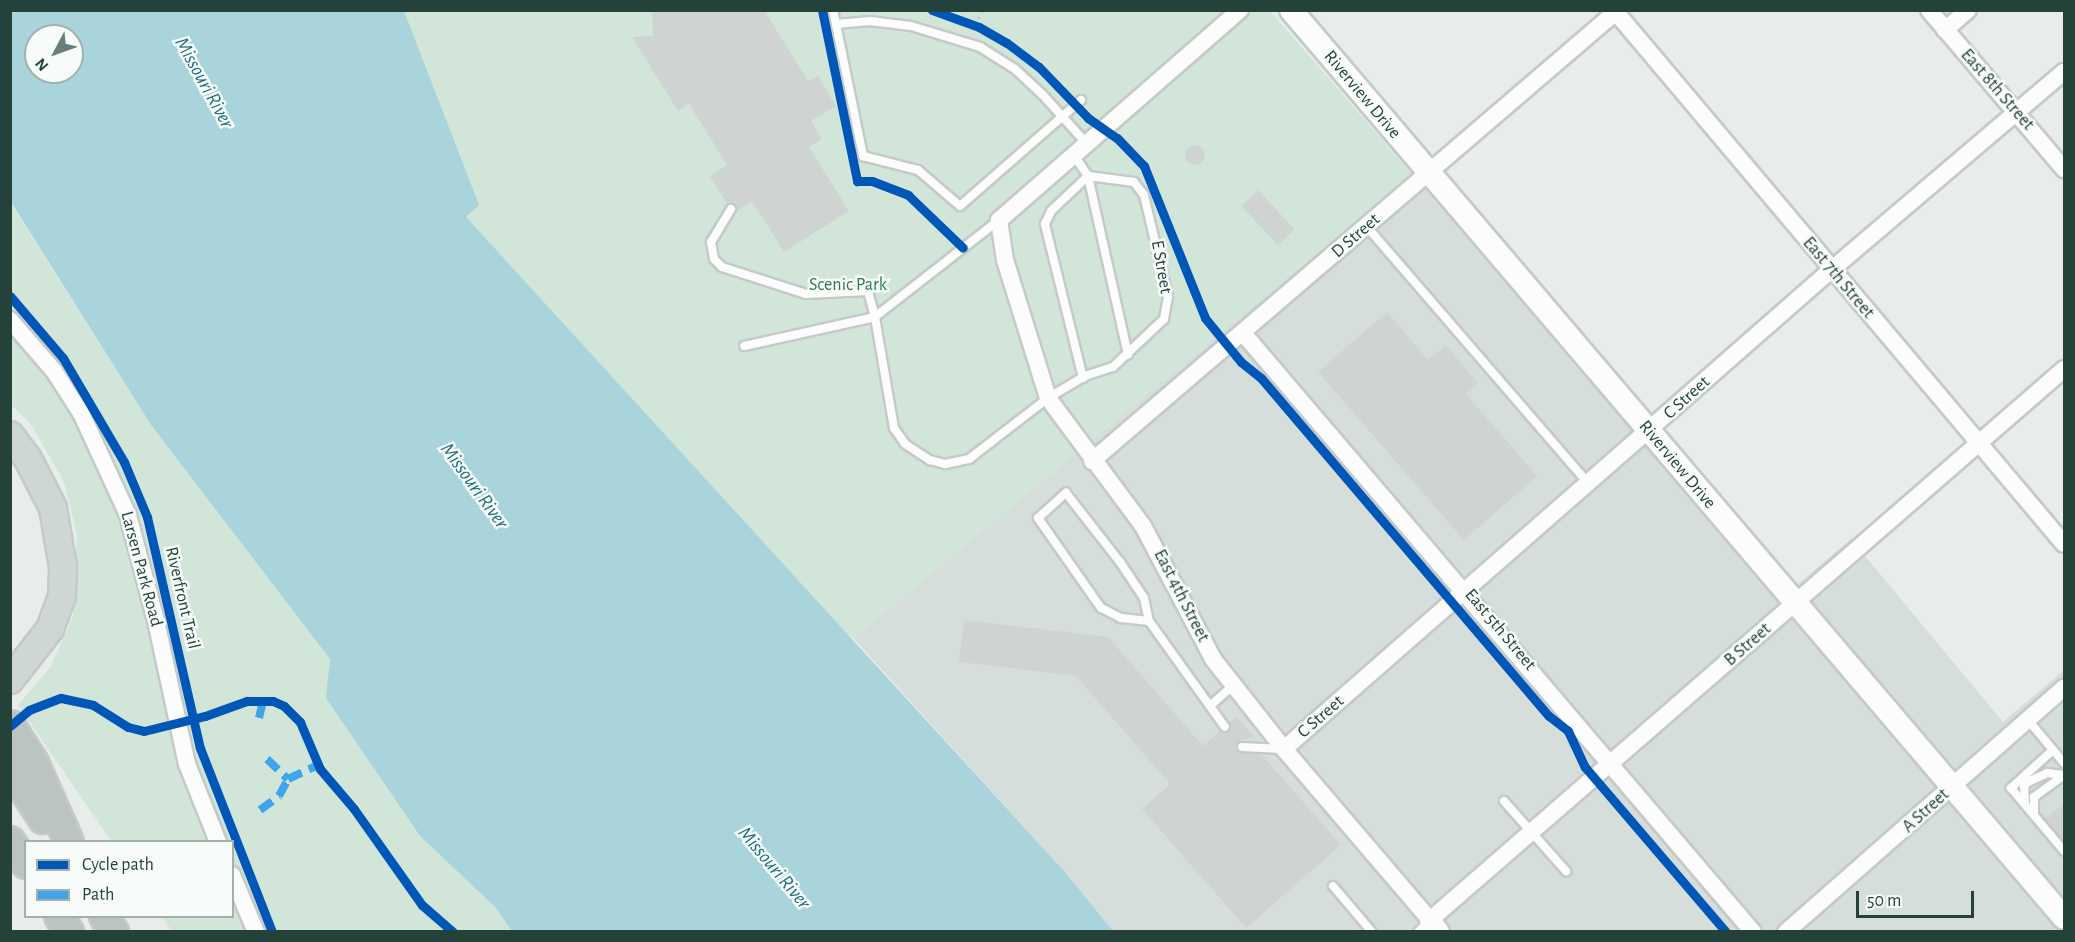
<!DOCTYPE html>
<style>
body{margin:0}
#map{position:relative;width:2075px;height:942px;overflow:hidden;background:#e8edeb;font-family:"Alegreya Sans",sans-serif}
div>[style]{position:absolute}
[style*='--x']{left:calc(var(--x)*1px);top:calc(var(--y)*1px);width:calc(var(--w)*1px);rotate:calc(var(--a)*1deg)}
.built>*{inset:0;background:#d6dedb}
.green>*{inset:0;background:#d1e6d8}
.water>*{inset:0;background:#a9d4db}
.building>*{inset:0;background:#cfd4d2;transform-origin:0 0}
.round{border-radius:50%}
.path>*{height:3px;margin-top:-1.5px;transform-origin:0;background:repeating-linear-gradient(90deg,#c3ccca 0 3px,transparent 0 7.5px)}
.roads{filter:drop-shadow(2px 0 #c5cac8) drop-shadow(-2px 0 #c5cac8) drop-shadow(0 2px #c5cac8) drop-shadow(0 -2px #c5cac8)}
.service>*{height:8px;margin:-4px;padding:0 4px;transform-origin:4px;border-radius:4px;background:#fcfcfc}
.minor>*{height:16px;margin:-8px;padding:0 8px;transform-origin:8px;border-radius:8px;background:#fcfcfc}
.tertiary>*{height:20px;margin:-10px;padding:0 10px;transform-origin:10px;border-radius:10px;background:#fcfcfc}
.secondary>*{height:22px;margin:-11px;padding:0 11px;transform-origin:11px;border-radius:11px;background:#fcfcfc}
.primary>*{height:26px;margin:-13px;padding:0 13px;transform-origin:13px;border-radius:13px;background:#cfd7d5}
.motorway>*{height:28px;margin:-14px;padding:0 14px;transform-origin:14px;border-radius:14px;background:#bcc4c2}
.quiet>*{height:8px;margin-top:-4px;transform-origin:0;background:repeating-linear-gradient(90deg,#3ea4ec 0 15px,transparent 0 23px)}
.cycleway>*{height:9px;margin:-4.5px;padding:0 4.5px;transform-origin:4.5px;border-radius:4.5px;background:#0057b8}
span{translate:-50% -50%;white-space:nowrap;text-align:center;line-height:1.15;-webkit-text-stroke:5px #f7fbf9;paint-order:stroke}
.street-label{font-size:18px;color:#24423a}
.park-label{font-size:18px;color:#2d7a4b}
.water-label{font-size:20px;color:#1c6f80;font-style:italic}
.frame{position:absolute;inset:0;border:12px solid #24423a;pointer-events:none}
.legend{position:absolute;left:24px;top:840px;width:210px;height:78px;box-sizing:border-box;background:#f7fbf9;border:2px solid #a3b1ad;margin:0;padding:8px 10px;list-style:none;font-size:18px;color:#24423a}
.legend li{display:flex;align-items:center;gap:12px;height:30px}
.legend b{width:30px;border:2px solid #a3b1ad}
.north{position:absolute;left:24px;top:24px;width:60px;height:60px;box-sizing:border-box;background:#f7fbf9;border:2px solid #a3b1ad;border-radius:50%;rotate:229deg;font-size:16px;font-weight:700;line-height:24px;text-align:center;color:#24423a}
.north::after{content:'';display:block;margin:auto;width:21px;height:27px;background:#697e78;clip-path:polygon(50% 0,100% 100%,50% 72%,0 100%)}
.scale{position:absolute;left:1856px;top:891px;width:118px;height:27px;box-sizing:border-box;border:3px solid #24423a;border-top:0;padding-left:8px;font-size:18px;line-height:21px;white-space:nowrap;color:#24423a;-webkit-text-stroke:4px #f7fbf9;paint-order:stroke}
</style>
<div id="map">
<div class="built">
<div style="clip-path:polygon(1412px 174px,1780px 599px,1851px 539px,2003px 722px,2064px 670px,2064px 931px,1113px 931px,1065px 872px,853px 638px)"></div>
</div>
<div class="green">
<div style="clip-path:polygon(316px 11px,1270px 11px,1412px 174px,853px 638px,466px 332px)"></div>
<div style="clip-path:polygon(10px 202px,151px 425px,330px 659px,327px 698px,420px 836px,495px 907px,512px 931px,172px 931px,162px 917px,232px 916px,232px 842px,111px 841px,18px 705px,51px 666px,73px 616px,77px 534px,64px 482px,30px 423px,11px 405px)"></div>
</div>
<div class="water">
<div style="clip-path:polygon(evenodd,11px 10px,404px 11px,479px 205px,466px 217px,1065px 872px,1113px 931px,512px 931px,495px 907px,420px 836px,326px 698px,330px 659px,151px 425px,11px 202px,11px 10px,36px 36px,72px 36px,72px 72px,36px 72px,36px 36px)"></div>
</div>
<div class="building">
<div style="clip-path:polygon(652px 10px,764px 10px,808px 81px,818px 76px,836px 106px,811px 121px,822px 139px,809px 147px,849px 211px,784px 252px,752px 201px,737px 211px,735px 204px,727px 204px,710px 176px,727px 165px,689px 104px,678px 111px,632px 37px,653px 36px)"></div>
<div class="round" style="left:1185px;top:145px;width:20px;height:20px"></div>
<div style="left:1258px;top:190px;width:54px;height:23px;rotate:47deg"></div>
<div style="clip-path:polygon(1387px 312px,1428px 360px,1446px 345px,1478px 383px,1466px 394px,1537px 476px,1464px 540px,1318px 372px)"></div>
<div style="clip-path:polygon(964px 620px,1108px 637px,1203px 746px,1220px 731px,1229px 732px,1230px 722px,1236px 717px,1254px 736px,1239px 742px,1237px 750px,1261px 754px,1341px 845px,1246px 928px,1142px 809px,1170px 784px,1076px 676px,959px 662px)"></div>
<div style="clip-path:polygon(2064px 803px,2064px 842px,2045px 819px)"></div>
</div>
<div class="path">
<div style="--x:974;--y:25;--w:17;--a:-59"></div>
</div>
<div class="roads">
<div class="service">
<div style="--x:833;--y:10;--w:14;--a:78"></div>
<div style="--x:836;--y:24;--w:34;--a:-5"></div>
<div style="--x:870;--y:21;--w:41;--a:7"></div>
<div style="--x:911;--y:26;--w:72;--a:16.9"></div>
<div style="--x:980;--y:47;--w:41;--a:32.2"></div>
<div style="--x:1015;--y:69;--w:37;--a:43"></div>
<div style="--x:1042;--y:94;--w:67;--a:48"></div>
<div style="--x:836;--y:24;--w:135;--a:78.4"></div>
<div style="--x:863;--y:156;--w:57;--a:14.3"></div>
<div style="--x:918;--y:170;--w:55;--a:40.6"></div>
<div style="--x:960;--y:206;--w:161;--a:-41.2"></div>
<div style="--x:1088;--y:176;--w:183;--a:77.4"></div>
<div style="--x:731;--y:209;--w:39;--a:121"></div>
<div style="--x:711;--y:242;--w:17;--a:80"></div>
<div style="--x:714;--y:259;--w:11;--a:45"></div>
<div style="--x:722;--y:267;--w:88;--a:17.8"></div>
<div style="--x:806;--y:294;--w:62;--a:-2.8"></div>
<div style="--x:868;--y:291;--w:27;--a:75"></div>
<div style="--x:875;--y:317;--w:134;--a:167.5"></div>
<div style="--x:999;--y:220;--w:157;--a:142"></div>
<div style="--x:875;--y:317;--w:113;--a:80.3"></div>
<div style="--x:894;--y:428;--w:19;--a:55"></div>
<div style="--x:905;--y:444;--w:30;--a:33"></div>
<div style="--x:930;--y:460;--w:16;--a:15"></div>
<div style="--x:945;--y:464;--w:25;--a:-12"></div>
<div style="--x:969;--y:459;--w:100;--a:-37.7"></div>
<div style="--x:1048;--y:398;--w:43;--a:-30.7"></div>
<div style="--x:1085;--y:376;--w:29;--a:-18"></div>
<div style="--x:1113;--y:367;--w:70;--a:-43.3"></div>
<div style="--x:1164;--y:319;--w:23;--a:-80"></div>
<div style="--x:1168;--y:296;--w:104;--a:-103.4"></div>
<div style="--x:1144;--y:195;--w:16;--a:-128"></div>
<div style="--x:1134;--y:182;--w:46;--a:-172.6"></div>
<div style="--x:1088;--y:176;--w:23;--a:-124"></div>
<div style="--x:1367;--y:227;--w:338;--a:49.2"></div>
<div style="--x:1083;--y:378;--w:159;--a:-103.9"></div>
<div style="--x:1045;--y:224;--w:14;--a:-65"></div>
<div style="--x:1051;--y:211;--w:51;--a:-43.4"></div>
<div style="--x:1149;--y:621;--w:28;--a:-174"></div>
<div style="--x:1121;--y:618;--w:22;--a:-153"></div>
<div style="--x:1101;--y:608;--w:110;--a:-125"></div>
<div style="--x:1038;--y:518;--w:38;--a:-42"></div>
<div style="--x:1066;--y:493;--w:88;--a:52"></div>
<div style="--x:1120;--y:562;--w:43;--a:56.3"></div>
<div style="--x:1144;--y:598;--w:24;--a:78"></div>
<div style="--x:1149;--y:621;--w:130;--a:54.4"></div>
<div style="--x:1210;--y:706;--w:30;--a:-42"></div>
<div style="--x:2028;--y:720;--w:56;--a:50.1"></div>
<div style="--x:1242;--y:747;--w:41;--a:2.8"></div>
<div style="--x:2053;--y:750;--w:57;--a:137.9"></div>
<div style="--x:2011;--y:788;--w:82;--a:49.9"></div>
<div style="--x:1504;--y:801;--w:94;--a:48.5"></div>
<div style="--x:2025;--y:803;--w:17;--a:-93"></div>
<div style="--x:2024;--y:786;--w:6;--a:-45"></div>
<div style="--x:2028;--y:782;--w:21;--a:-25"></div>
<div style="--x:2047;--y:773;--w:17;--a:7"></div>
<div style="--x:2034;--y:814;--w:17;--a:-90"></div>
<div style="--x:2034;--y:797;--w:36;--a:-36"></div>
<div style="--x:1333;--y:886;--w:60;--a:49.7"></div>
<div style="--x:1418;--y:932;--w:17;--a:-45"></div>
</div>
<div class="minor">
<div style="--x:1240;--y:10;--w:320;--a:138.9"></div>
<div style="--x:999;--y:220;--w:40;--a:81.5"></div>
<div style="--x:1005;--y:260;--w:145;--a:72.7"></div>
<div style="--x:1048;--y:398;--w:159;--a:53.4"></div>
<div style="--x:1143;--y:526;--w:150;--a:62.2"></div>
<div style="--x:1213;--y:659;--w:115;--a:51.7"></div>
<div style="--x:1284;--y:749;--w:225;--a:49.5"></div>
<div style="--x:1430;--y:920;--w:840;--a:-40.99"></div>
<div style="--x:1614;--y:10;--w:698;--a:49.88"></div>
<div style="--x:1929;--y:10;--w:209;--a:49.7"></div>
<div style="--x:1945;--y:30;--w:30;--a:-41"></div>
<div style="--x:10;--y:320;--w:67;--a:49.2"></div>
<div style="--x:54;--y:371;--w:50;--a:57.3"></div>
<div style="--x:81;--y:413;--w:112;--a:65.3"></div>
<div style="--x:128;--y:515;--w:110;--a:75.2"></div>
<div style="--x:156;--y:621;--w:146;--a:77.8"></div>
<div style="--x:187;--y:764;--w:84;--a:68.3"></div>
<div style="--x:1243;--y:333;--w:787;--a:49.59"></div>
<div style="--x:1092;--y:461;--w:693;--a:-40.61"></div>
<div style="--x:1284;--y:749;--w:727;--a:-41.21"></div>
<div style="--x:1831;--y:270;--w:306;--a:-40.4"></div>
<div style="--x:232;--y:875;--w:62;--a:67.2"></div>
<div style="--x:1786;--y:932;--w:370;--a:-41.3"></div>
</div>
<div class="tertiary">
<div style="--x:1430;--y:920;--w:15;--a:53"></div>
</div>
<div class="secondary">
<div style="--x:1291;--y:10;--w:1192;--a:49.59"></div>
</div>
<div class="primary">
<div style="--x:10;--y:435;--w:30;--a:53"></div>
<div style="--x:28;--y:459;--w:55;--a:63"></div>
<div style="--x:53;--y:508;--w:61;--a:80.5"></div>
<div style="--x:63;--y:568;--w:28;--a:92"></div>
<div style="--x:62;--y:596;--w:35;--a:110"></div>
<div style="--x:50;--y:629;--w:65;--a:128.1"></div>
</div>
<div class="motorway">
<div style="--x:10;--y:725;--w:45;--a:57.7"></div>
<div style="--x:34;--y:763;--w:86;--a:66.1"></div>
<div style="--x:10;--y:768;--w:61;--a:57.1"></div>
<div style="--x:10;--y:841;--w:28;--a:55"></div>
<div style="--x:59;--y:916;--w:19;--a:58"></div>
<div style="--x:104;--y:916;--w:19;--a:58"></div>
</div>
</div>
<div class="quiet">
<div style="--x:259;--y:718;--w:18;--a:-77"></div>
<div style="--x:267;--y:759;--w:29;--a:44"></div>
<div style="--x:260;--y:810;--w:24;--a:-36"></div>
<div style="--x:279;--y:796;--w:19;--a:-62"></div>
<div style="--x:288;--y:779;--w:33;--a:-25"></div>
</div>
<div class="cycleway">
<div style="--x:822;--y:10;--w:175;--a:78.4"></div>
<div style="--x:857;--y:181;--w:15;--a:0"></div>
<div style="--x:872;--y:181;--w:39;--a:21"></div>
<div style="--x:908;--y:195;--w:76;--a:43.9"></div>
<div style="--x:932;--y:10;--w:50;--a:19.9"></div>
<div style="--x:979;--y:27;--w:32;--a:30"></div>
<div style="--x:1007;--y:43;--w:40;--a:37"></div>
<div style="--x:1039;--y:67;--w:71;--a:46.1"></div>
<div style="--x:1088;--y:118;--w:35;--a:35"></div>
<div style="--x:1117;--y:138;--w:39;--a:46"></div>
<div style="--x:1144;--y:166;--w:164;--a:68.1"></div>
<div style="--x:1205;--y:318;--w:57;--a:50.7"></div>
<div style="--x:1241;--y:362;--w:26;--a:39"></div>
<div style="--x:1261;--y:378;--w:444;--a:49.6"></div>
<div style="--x:1549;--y:716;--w:24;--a:38"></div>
<div style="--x:1568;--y:731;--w:40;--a:65"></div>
<div style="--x:1585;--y:767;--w:217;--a:49.5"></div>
<div style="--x:10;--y:296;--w:82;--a:49.5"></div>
<div style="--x:63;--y:358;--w:121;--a:59.6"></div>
<div style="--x:124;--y:462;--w:60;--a:67.3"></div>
<div style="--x:147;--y:517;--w:237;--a:77.1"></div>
<div style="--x:200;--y:748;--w:198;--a:68.6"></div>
<div style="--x:10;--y:726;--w:25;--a:-40"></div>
<div style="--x:29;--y:710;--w:34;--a:-21"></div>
<div style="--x:61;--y:698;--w:33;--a:12"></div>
<div style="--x:93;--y:705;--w:41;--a:32.2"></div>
<div style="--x:128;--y:727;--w:16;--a:14"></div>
<div style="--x:144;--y:731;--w:63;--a:-13.8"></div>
<div style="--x:205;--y:716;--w:45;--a:-19.7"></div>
<div style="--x:247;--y:701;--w:26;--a:0"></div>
<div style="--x:273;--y:701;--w:12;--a:24"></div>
<div style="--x:284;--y:706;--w:23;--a:45"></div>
<div style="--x:300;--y:722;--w:51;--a:66.9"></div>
<div style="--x:320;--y:769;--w:52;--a:49.6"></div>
<div style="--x:354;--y:809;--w:118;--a:54.7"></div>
<div style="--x:422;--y:905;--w:41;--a:41.1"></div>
</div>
<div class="street-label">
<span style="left:1997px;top:90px;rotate:49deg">East 8th Street</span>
<span style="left:1362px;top:95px;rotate:50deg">Riverview Drive</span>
<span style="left:1356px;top:236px;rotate:-41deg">D Street</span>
<span style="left:1161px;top:267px;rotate:80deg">E Street</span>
<span style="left:1838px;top:278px;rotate:50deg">East 7th Street</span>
<span style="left:1687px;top:398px;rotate:-42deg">C Street</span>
<span style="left:1677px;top:465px;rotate:50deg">Riverview Drive</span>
<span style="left:141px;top:569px;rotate:75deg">Larsen Park Road</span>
<span style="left:1181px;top:596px;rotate:63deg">East 4th Street</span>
<span style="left:182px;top:598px;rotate:77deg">Riverfront Trail</span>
<span style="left:1500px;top:630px;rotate:50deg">East 5th Street</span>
<span style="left:1748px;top:645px;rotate:-41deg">B Street</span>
<span style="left:1321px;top:717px;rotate:-41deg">C Street</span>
<span style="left:1926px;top:811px;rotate:-42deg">A Street</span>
</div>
<div class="park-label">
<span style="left:848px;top:285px">Scenic Park</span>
</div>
<div class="water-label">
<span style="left:204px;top:83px;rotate:61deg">Missouri River</span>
<span style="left:474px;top:486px;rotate:54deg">Missouri River</span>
<span style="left:774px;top:868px;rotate:50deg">Missouri River</span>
</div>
<div class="frame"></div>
<ul class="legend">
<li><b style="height:8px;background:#0057b8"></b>Cycle path</li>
<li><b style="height:8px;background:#3ea4ec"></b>Path</li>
</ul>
<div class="north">N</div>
<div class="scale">50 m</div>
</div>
